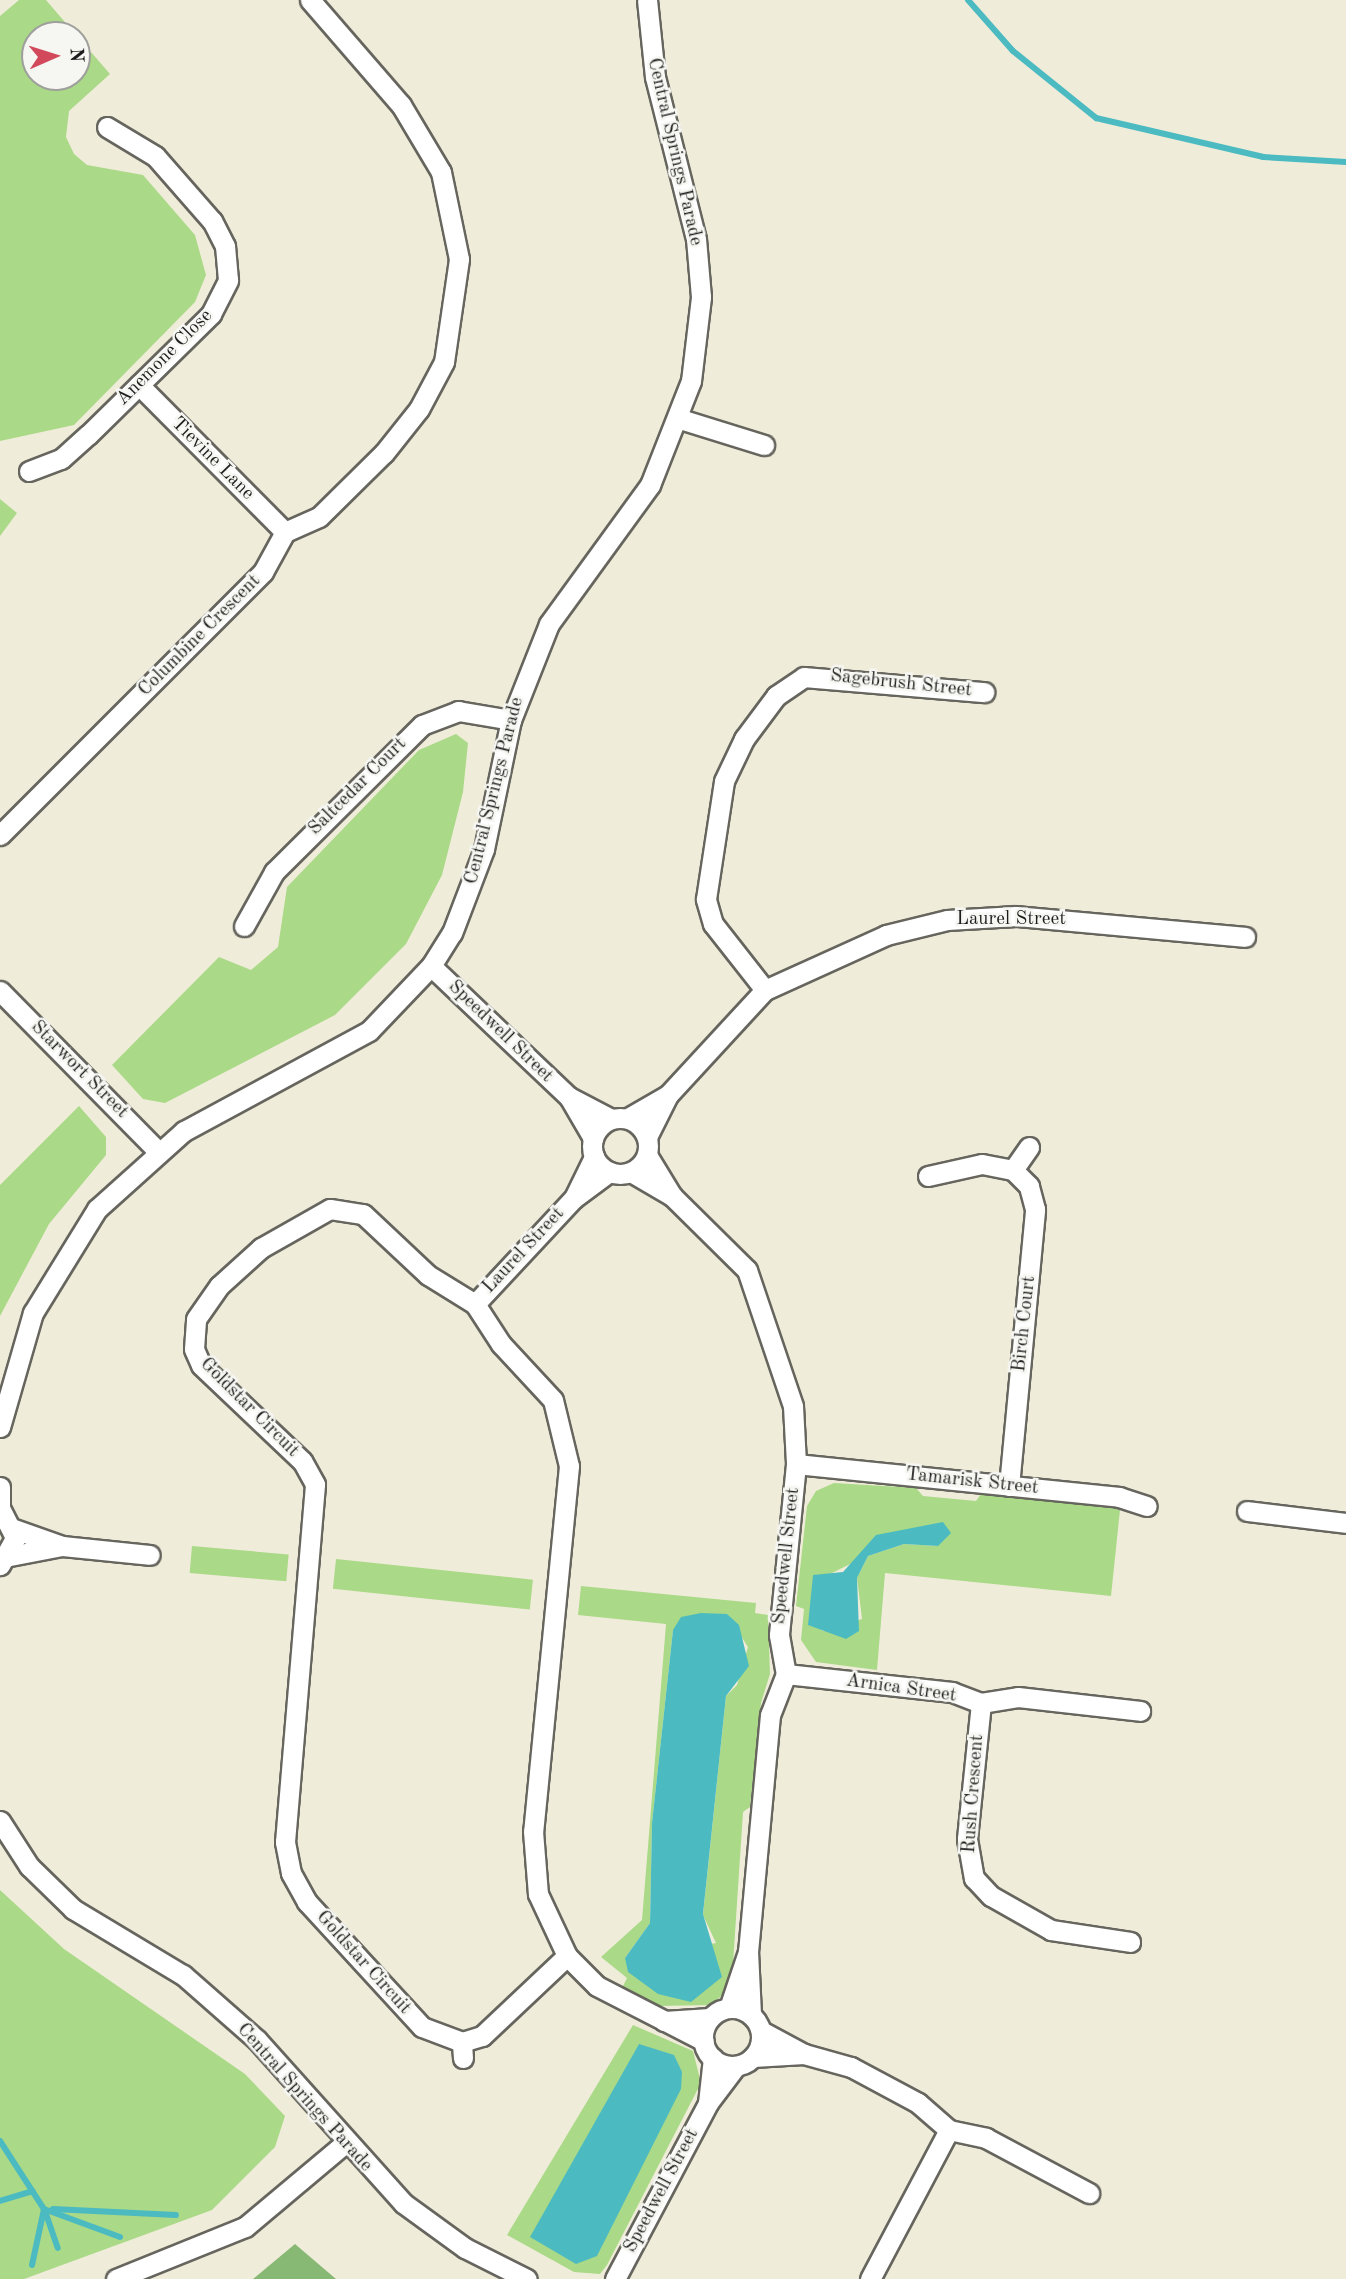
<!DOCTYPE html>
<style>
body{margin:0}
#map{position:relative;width:1346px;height:2279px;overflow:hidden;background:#f0ecda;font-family:"Old Standard TT",serif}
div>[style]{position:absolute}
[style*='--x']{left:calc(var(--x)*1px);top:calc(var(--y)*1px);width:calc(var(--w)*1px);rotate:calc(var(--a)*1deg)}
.green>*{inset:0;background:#aad987;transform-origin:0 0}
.forest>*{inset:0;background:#87b974}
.water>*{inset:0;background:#4cbbc1}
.stream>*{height:6px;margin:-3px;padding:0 3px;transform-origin:3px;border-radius:3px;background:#4cbbc1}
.roads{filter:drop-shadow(2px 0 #66655e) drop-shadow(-2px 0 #66655e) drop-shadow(0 2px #66655e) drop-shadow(0 -2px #66655e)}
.minor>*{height:19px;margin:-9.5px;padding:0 9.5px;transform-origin:9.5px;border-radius:9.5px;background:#fff}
.minor>.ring{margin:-9.5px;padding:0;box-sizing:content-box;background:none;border:19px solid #fff;border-radius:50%}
span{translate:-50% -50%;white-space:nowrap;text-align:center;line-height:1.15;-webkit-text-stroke:5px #f6f6f2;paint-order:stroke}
.street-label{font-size:19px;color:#1c1c1c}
.north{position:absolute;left:21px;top:21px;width:70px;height:70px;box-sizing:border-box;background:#f6f6f2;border:2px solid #9f9f9c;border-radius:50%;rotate:87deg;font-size:19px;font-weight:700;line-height:28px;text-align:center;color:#1c1c1c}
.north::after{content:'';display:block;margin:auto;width:24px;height:32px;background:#d1495b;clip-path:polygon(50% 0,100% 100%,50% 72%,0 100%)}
</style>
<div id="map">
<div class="green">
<div style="clip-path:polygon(19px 0,46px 0,76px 35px,35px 35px,35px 77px,77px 77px,77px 36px,110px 74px,69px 111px,66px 137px,74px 154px,87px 165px,143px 175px,195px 235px,206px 275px,195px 302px,74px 425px,0 441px,0 16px)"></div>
<div style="clip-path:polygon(0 499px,17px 513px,0 536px)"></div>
<div style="clip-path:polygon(456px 734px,468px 743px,463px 792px,442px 875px,406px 944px,335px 1015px,165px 1103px,143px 1099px,112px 1065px,219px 957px,251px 970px,278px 947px,287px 887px,419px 750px)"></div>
<div style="clip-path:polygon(79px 1106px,106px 1137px,106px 1155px,49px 1224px,0 1316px,0 1185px)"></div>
<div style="clip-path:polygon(evenodd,834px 1483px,916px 1488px,923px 1496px,976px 1501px,981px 1494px,1111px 1506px,1120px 1510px,1111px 1596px,885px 1573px,877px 1670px,816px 1662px,801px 1640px,804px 1609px,796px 1606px,807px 1506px,816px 1491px,834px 1483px,927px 1526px,938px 1546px,904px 1544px,868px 1556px,857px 1578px,862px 1619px,823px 1631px,817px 1626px,826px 1576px,927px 1526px)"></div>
<div style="left:192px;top:1546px;width:97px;height:27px;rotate:5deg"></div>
<div style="left:336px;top:1559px;width:198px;height:30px;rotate:6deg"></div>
<div style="clip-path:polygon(evenodd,581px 1586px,756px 1603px,755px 1613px,768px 1615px,770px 1674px,761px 1703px,750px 1807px,743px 1812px,733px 1964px,726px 1991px,712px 2005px,656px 2006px,622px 1988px,627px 1978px,601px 1957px,642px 1920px,666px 1624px,578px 1615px,581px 1586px,727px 1614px,748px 1647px,737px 1685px,726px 1696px,703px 1915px,716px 1943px,625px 1958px,650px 1923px,652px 1823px,673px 1630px,727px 1614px)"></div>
<div style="clip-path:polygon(0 1890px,64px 1949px,245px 2074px,285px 2116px,275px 2147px,212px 2210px,24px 2279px,0 2279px)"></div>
<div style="clip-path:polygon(633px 2025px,693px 2051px,701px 2083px,607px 2265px,600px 2274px,574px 2272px,507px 2235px)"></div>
</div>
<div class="forest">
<div style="clip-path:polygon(295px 2244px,336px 2279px,253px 2279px)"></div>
</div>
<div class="water">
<div style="clip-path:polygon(943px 1522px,951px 1533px,938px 1546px,904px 1544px,868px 1556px,857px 1578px,859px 1631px,846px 1639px,808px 1625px,813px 1575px,843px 1572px,876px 1535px)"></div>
<div style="clip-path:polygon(701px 1613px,727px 1614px,739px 1625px,749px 1666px,726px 1696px,703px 1914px,722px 1977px,691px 2002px,658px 1994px,628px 1972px,625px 1958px,650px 1923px,652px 1823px,673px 1630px,681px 1617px)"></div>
<div style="clip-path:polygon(639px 2044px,674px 2055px,682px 2072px,681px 2089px,597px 2256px,576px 2264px,530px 2237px)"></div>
</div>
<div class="stream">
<div style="--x:968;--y:0;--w:68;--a:48.6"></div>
<div style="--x:1013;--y:51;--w:107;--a:38.9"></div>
<div style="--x:1096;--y:118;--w:171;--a:13.1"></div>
<div style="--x:1263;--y:157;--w:83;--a:3.4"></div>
<div style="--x:0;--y:2141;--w:81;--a:57.1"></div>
<div style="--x:44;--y:2209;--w:81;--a:20.2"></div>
<div style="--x:0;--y:2201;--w:34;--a:-17"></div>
<div style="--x:53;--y:2209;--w:123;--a:2.8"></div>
<div style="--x:45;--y:2211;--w:39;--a:71"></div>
<div style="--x:32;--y:2265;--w:57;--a:-77.9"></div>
</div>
<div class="roads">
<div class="minor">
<div style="--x:139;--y:385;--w:207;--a:45.2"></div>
<div style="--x:680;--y:419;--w:88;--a:17.2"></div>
<div style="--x:29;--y:471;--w:34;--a:-21"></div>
<div style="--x:61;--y:459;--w:36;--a:-42"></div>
<div style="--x:88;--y:435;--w:173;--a:-44.5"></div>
<div style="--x:211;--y:314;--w:38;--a:-63"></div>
<div style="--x:228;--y:280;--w:34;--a:-95"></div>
<div style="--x:225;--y:246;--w:28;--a:-117"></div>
<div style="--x:212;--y:221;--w:86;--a:-131.2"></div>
<div style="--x:155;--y:156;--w:56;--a:-148.9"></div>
<div style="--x:0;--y:835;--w:372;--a:-45"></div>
<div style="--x:263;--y:572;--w:46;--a:-61.2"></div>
<div style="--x:285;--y:532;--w:37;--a:-24"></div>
<div style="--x:319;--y:517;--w:91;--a:-44.6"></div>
<div style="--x:384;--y:453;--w:56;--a:-51.5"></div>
<div style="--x:419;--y:409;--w:53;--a:-62"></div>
<div style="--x:444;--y:362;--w:104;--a:-81.7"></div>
<div style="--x:459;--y:259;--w:89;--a:-101.7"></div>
<div style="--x:441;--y:172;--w:78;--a:-120.8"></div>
<div style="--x:401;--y:105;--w:139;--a:-130.9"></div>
<div style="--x:244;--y:926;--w:62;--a:-60.9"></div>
<div style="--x:274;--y:872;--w:209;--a:-44.8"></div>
<div style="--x:422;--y:725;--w:39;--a:-21"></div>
<div style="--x:458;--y:711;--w:54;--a:9.6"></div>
<div style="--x:431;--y:966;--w:190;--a:43.5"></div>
<div style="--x:569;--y:1097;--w:47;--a:27.6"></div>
<div style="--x:765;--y:990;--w:84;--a:-128.2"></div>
<div style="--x:713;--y:924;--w:26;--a:-106"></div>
<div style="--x:706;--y:899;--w:119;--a:-81.3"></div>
<div style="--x:724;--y:781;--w:47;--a:-64.5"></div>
<div style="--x:744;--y:739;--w:54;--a:-53.3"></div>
<div style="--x:776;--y:696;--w:34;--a:-34"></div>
<div style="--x:804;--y:677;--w:181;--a:4.8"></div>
<div style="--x:0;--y:991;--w:223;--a:45.4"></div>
<div style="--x:569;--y:1097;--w:48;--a:59.7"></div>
<div class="ring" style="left:592px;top:1118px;width:37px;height:37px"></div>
<div style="--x:628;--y:1118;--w:46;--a:-29.9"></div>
<div style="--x:647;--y:1137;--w:47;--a:-63.4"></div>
<div style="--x:668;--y:1095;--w:143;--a:-47.3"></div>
<div style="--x:765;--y:990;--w:133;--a:-24.4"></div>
<div style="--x:886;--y:935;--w:63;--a:-13.8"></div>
<div style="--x:947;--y:920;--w:69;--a:-3.3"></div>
<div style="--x:1016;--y:916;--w:230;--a:5.2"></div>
<div style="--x:647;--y:1155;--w:48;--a:58.6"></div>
<div style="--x:631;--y:1172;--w:48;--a:30.3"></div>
<div style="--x:672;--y:1196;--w:105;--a:44.6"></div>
<div style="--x:747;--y:1270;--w:144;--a:71.3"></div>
<div style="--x:793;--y:1406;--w:58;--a:87"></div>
<div style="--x:796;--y:1464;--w:172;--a:95.7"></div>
<div style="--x:779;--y:1635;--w:40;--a:80"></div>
<div style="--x:786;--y:1674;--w:44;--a:111.3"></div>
<div style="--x:770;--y:1715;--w:237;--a:95.3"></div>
<div style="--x:748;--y:1951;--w:64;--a:87.3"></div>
<div style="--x:928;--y:1176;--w:55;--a:-12.5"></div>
<div style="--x:982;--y:1164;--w:32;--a:11"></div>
<div style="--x:574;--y:1198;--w:44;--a:-36.6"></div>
<div style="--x:475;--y:1304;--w:145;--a:-47"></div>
<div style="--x:574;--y:1198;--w:46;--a:-64"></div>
<div style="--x:0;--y:1427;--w:119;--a:-73.9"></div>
<div style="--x:33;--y:1313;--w:122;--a:-58.4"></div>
<div style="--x:97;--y:1209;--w:117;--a:-41.9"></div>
<div style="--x:184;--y:1131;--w:210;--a:-28.4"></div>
<div style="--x:369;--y:1031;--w:90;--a:-46.4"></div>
<div style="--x:431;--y:966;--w:39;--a:-58"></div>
<div style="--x:452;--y:933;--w:90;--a:-69.1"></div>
<div style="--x:484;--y:849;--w:132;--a:-78.2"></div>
<div style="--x:511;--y:720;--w:103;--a:-68.4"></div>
<div style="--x:549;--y:624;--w:172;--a:-54"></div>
<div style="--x:650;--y:485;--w:112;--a:-68.5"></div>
<div style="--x:691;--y:381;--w:85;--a:-83.2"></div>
<div style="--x:701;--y:297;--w:58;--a:-94.9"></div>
<div style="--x:696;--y:239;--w:167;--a:-104.2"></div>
<div style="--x:655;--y:77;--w:77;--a:-95.9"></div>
<div style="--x:796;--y:1464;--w:325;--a:5.8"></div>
<div style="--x:1119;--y:1497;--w:29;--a:18"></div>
<div style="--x:1009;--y:1486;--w:278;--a:-84.6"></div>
<div style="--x:1035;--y:1209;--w:24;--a:-105"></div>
<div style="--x:1029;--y:1186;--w:23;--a:-135"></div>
<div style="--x:1013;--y:1170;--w:28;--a:-55"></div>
<div style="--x:0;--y:1487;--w:19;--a:90"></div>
<div style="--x:0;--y:1508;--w:34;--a:63"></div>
<div style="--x:15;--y:1538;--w:31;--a:119"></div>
<div style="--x:1247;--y:1511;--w:100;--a:6.9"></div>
<div style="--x:14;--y:1529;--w:51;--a:19.5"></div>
<div style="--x:10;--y:1556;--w:53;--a:-10.9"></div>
<div style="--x:62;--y:1546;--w:88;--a:5.8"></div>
<div style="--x:786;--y:1674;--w:167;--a:6.2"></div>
<div style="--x:952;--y:1692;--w:31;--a:21"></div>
<div style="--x:981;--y:1703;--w:37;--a:-9"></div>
<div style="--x:1018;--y:1697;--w:123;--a:6.5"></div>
<div style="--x:981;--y:1703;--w:137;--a:95.9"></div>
<div style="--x:967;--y:1839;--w:40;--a:80"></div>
<div style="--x:974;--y:1878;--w:25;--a:47"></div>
<div style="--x:991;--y:1896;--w:69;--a:29.5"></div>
<div style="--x:1051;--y:1930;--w:80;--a:8.6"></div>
<div style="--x:0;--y:1821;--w:54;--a:57.2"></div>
<div style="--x:29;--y:1866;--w:62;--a:44.3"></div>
<div style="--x:73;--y:1909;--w:128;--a:31"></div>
<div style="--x:183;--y:1975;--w:98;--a:41.3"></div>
<div style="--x:257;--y:2040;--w:219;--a:48.1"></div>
<div style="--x:403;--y:2203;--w:77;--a:36"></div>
<div style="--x:465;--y:2248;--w:69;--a:26.6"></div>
<div style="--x:729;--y:2008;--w:59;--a:-71.3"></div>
<div class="ring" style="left:703px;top:2008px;width:39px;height:39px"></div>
<div style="--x:664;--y:2021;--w:46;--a:-3.7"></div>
<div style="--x:761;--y:2031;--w:49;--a:28.1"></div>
<div style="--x:462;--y:2042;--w:43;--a:-159.4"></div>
<div style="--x:422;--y:2027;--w:170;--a:-132.6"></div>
<div style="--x:307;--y:1902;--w:33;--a:-119"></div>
<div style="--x:291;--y:1873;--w:32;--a:-101"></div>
<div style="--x:285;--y:1842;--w:359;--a:-85.2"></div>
<div style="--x:315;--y:1484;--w:26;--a:-119"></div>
<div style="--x:302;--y:1461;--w:139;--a:-136.5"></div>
<div style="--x:201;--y:1365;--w:17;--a:-114"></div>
<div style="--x:194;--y:1349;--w:30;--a:-86"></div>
<div style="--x:196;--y:1319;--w:40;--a:-55.1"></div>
<div style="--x:219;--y:1286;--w:57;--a:-42.1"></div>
<div style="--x:261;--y:1248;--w:79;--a:-29.5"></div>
<div style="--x:330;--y:1209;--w:33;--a:9"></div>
<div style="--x:363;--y:1214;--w:89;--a:43.2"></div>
<div style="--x:428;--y:1275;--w:55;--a:31.7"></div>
<div style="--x:475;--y:1304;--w:48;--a:57"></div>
<div style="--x:501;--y:1344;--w:76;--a:47.1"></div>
<div style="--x:553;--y:1400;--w:68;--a:76.4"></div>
<div style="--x:569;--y:1466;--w:367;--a:95.6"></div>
<div style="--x:533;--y:1831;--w:63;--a:85.5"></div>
<div style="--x:538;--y:1894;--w:68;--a:64.9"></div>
<div style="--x:567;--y:1956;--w:42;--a:45"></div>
<div style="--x:597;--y:1986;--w:120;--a:27.2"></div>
<div style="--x:753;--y:2057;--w:51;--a:-3.4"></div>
<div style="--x:804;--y:2054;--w:49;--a:15.5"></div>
<div style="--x:851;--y:2067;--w:76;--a:28.2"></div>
<div style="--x:918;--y:2103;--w:41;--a:41.1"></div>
<div style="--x:949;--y:2130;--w:38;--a:12"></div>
<div style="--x:986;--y:2138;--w:117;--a:28.1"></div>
<div style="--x:463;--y:2058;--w:16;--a:-94"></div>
<div style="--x:462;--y:2042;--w:21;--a:-17"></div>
<div style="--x:482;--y:2036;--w:117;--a:-43.3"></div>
<div style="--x:708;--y:2103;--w:45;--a:-83.7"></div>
<div style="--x:116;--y:2279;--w:139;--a:-22"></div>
<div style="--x:245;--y:2227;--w:129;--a:-40"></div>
<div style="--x:615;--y:2279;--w:199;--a:-62.1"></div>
<div style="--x:708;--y:2103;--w:46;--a:-52.9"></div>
<div style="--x:870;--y:2279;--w:169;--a:-62.1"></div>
</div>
</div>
<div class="street-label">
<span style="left:674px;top:152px;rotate:77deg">Central Springs Parade</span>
<span style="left:165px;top:358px;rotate:-45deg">Anemone Close</span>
<span style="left:212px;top:459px;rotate:45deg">Tievine Lane</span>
<span style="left:200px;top:636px;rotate:-45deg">Columbine Crescent</span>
<span style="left:901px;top:684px;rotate:6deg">Sagebrush Street</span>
<span style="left:358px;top:787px;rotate:-45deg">Saltcedar Court</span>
<span style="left:495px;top:791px;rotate:-76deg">Central Springs Parade</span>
<span style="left:1011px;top:920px">Laurel Street</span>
<span style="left:500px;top:1032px;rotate:44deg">Speedwell Street</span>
<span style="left:79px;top:1070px;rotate:45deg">Starwort Street</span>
<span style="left:524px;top:1251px;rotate:-47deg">Laurel Street</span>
<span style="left:1025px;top:1324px;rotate:-84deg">Birch Court</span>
<span style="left:249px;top:1408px;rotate:45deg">Goldstar Circuit</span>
<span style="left:972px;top:1482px;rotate:6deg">Tamarisk Street</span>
<span style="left:787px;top:1556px;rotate:-84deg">Speedwell Street</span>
<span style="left:901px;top:1689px;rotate:8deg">Arnica Street</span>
<span style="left:974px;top:1794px;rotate:-86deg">Rush Crescent</span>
<span style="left:363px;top:1963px;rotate:48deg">Goldstar Circuit</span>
<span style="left:304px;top:2098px;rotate:48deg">Central Springs Parade</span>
<span style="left:662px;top:2191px;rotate:-62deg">Speedwell Street</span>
</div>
<div class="north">N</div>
</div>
